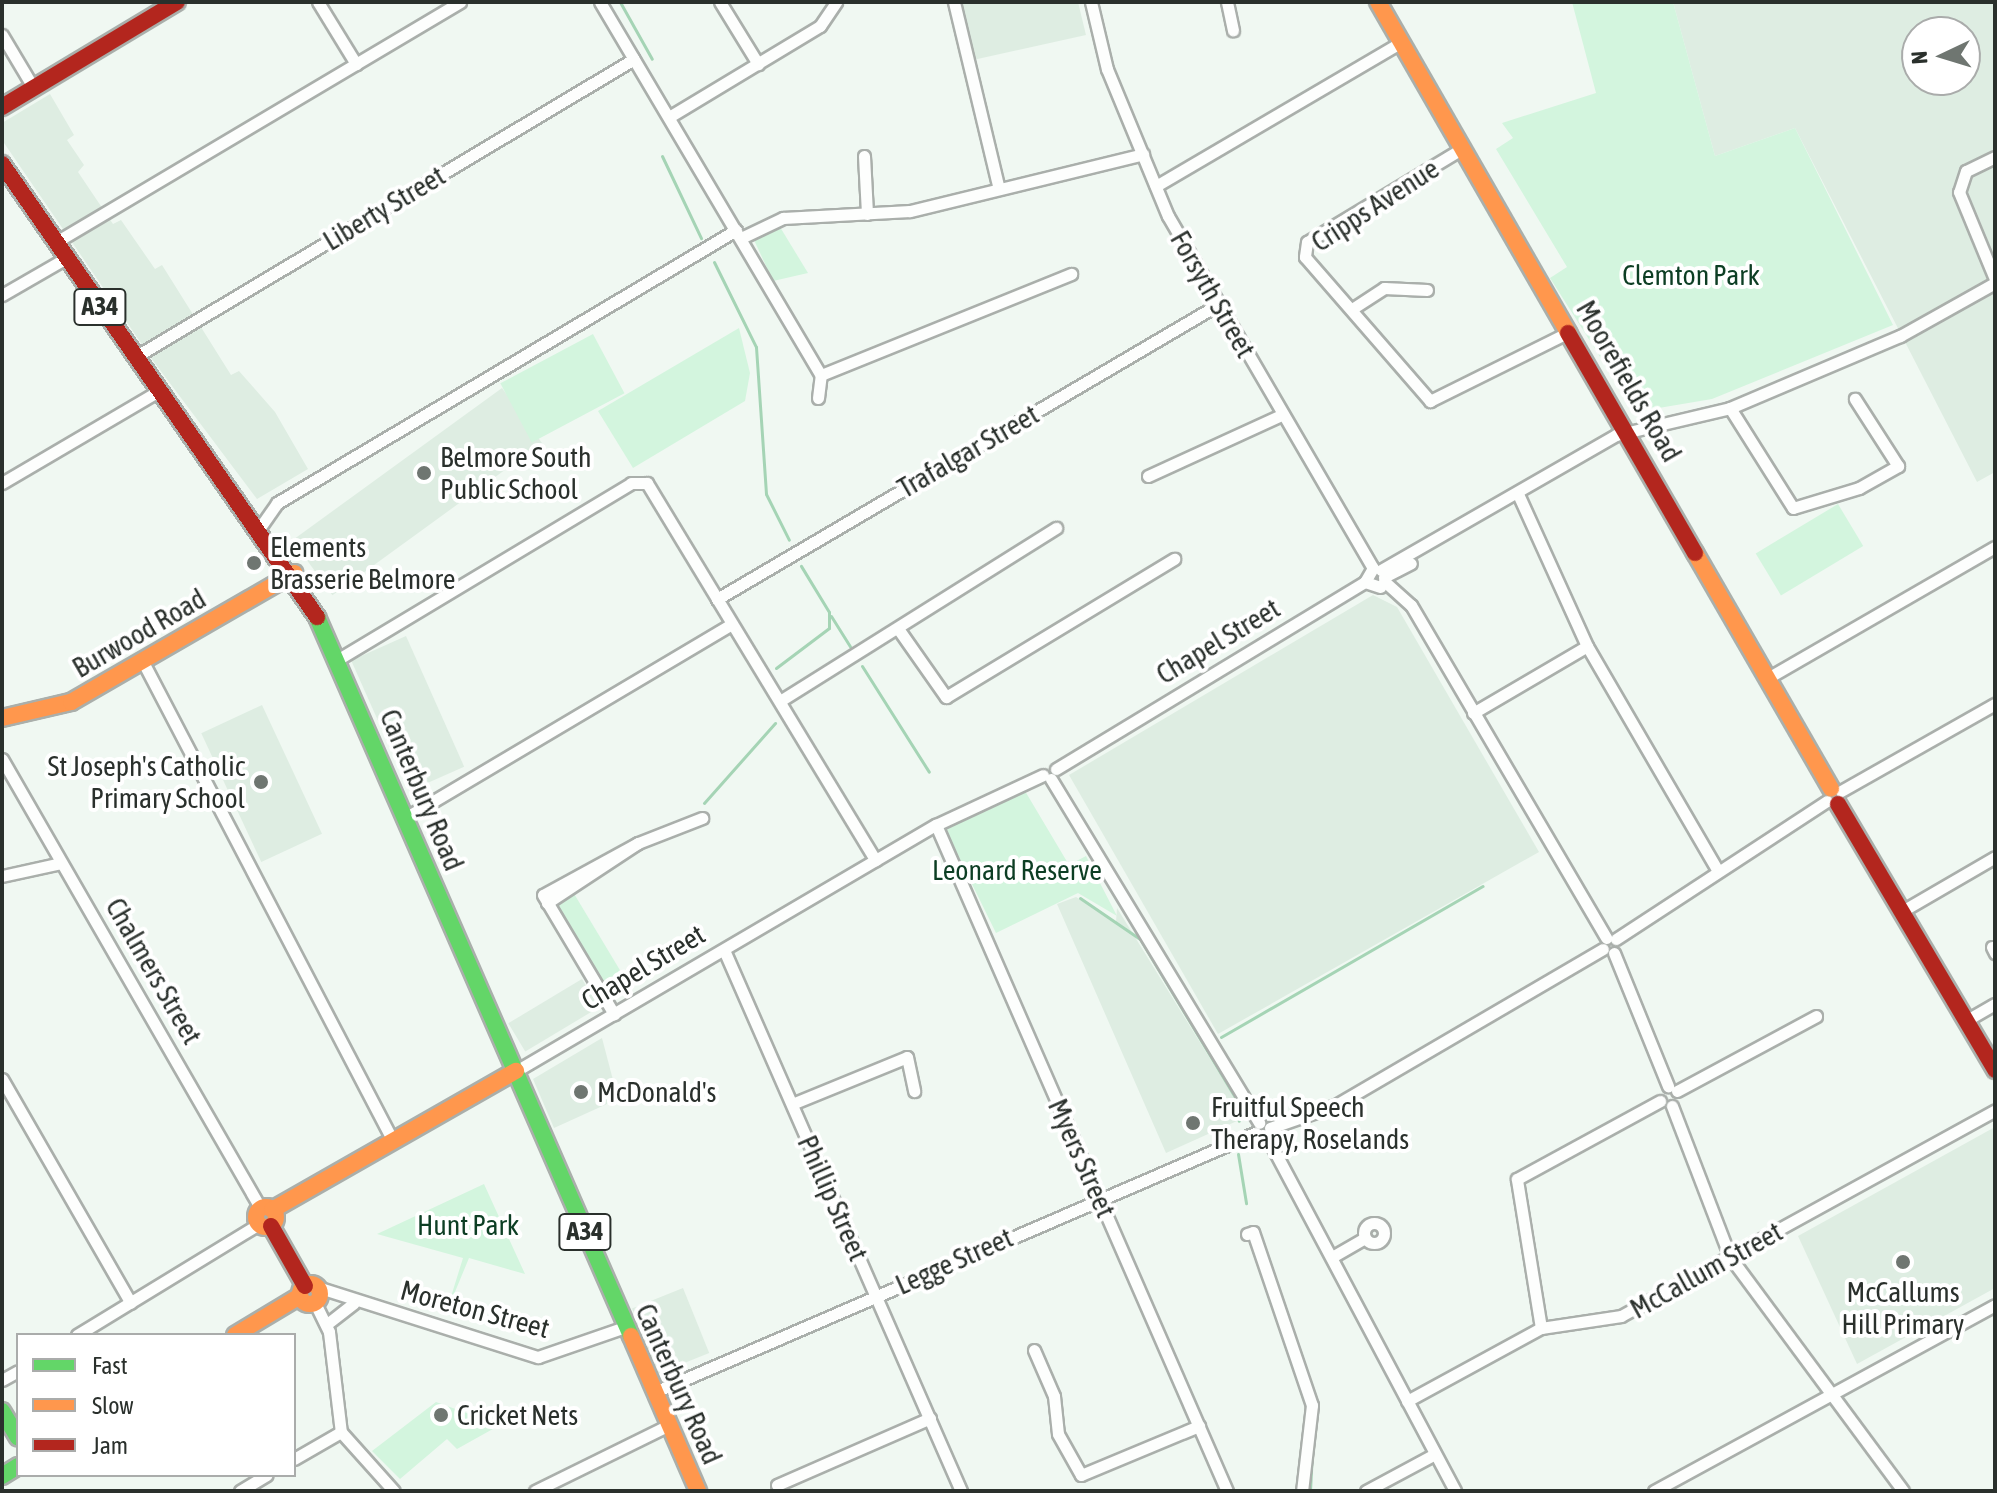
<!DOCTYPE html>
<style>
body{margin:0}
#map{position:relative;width:1997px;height:1493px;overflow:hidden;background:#f0f8f2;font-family:"Asap Condensed",sans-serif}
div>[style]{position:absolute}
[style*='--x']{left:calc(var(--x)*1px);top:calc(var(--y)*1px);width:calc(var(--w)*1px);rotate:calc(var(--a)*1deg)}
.built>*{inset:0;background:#deede2;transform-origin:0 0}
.green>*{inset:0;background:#d3f5de;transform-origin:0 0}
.stream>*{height:3px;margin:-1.5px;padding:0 1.5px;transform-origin:1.5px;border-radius:1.5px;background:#a5d4b5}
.roads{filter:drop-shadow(2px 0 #aaafab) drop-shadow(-2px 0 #aaafab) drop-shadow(0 2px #aaafab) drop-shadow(0 -2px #aaafab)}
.street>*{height:11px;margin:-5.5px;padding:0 5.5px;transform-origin:5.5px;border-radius:5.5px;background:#fdfefd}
.street>.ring{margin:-5.5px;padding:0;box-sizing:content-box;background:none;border:11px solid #fdfefd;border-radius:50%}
.fast>*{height:16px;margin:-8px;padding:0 8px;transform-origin:8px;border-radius:8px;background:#63d668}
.slow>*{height:16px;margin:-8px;padding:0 8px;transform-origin:8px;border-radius:8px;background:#ff974d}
.slow>.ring{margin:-8px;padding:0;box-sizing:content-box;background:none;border:16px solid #ff974d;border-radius:50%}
.jam>*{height:16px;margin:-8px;padding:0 8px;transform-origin:8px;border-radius:8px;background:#b3261e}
.dots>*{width:22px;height:22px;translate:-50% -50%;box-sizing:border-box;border:4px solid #fff;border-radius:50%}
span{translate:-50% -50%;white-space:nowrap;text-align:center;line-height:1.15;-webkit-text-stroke:8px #fff;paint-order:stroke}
.shield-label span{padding:2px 6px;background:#fff;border:2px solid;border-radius:6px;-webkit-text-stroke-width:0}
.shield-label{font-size:26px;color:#2a302c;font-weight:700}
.street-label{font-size:28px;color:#2a302c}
.park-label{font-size:28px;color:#0d3e24}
.poi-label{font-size:28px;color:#2a302c}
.left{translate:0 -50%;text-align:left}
.right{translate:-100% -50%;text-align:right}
.frame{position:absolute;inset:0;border:4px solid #2a302c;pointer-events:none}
.legend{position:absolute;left:16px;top:1333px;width:280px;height:144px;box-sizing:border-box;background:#fff;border:2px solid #aaacab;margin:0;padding:10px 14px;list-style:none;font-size:24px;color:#2a302c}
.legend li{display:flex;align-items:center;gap:16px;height:40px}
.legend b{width:40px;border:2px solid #aaacab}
.north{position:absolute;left:1901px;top:16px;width:80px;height:80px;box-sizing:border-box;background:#fff;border:2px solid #aaacab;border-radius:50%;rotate:266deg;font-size:22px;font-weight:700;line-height:32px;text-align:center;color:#2a302c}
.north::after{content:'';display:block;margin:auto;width:28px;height:36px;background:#6f7671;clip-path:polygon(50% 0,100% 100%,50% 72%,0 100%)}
</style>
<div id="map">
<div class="built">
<div style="clip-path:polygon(959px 2px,1078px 2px,1086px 35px,973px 60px)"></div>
<div style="clip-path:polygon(evenodd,1673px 2px,1995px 2px,1995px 472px,1977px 482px,1795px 128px,1715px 156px,1673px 2px,1917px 32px,1965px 32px,1965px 80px,1917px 80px,1917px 32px)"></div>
<div style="clip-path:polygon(50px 94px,74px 135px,67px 140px,84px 165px,78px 172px,113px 224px,121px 220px,155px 269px,162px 265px,231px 375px,239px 371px,275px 412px,308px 469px,257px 499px,154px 362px,2px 140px,2px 123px)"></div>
<div style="left:502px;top:388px;width:68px;height:259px;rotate:54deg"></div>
<div style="clip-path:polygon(1373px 595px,1397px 607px,1539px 852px,1218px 1034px,1069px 775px)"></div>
<div style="left:406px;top:636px;width:143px;height:60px;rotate:66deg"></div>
<div style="left:262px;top:705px;width:142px;height:67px;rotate:65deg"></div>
<div style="clip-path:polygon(1076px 897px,1116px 922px,1117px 908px,1235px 1099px,1237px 1121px,1166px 1153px,1057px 904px)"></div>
<div style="left:582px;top:979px;width:33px;height:86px;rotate:59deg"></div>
<div style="clip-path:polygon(602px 1038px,618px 1099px,554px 1128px,533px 1079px)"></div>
<div style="clip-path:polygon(1995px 1127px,1995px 1288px,1857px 1364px,1798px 1236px)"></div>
<div style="left:683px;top:1288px;width:70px;height:55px;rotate:68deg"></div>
</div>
<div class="green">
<div style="clip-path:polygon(1572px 2px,1673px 2px,1715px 156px,1795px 128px,1893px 325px,1712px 399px,1635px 412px,1550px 278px,1567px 267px,1496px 149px,1513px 138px,1502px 123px,1596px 93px)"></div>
<div style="clip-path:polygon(780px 227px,808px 273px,773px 281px,754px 240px)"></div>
<div style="clip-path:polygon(739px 328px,750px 373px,745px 401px,633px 468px,598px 411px)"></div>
<div style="left:593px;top:334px;width:67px;height:105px;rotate:62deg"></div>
<div style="left:1838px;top:504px;width:49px;height:96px;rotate:59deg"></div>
<div style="clip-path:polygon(1025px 791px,1069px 865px,1086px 856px,1117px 916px,1078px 893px,996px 933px,944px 827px)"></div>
<div style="left:573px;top:892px;width:112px;height:22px;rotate:59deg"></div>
<div style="clip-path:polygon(484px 1184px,525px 1274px,469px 1258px,445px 1316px,463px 1258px,377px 1234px)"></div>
<div style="clip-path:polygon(436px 1402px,500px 1425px,457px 1449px,447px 1439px,400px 1479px,372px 1451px)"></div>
</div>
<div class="stream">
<div style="--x:620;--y:2;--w:65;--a:60.7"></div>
<div style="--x:662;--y:156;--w:91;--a:64.6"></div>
<div style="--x:714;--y:262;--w:95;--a:63.7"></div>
<div style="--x:756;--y:347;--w:147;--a:86.1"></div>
<div style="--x:766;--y:494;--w:51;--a:63.4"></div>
<div style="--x:831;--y:616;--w:36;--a:58"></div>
<div style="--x:862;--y:666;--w:125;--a:57.7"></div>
<div style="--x:776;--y:668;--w:66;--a:-37"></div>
<div style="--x:829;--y:628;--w:16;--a:-90"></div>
<div style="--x:829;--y:612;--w:54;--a:-121.3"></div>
<div style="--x:704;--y:803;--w:107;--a:-48.4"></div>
<div style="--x:1080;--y:898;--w:73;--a:34.3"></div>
<div style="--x:1140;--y:939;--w:184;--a:59"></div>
<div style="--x:1235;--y:1097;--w:24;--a:81"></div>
<div style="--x:1221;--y:1037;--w:302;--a:-30"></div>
<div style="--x:1238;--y:1154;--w:50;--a:80.7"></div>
<div style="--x:1310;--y:1491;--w:40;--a:-87.1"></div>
</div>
<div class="roads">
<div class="street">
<div style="--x:318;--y:2;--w:73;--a:58.5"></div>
<div style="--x:600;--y:2;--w:434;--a:59.4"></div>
<div style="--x:720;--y:2;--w:73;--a:58.5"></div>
<div style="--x:954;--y:2;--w:192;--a:76.5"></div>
<div style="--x:1091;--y:2;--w:69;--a:76.6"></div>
<div style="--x:1107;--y:69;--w:159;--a:67.5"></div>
<div style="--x:1168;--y:216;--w:407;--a:59.8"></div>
<div style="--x:1227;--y:2;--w:29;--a:78"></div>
<div style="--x:2;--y:35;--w:61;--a:59.2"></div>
<div style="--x:669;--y:117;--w:176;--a:-31.1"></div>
<div style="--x:820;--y:26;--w:29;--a:-56"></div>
<div style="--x:1463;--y:148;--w:182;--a:148.9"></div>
<div style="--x:1307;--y:242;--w:15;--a:98"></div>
<div style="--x:1305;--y:257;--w:191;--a:49"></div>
<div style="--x:1430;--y:401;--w:155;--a:-26.4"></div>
<div style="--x:864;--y:156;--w:58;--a:87"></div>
<div style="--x:1995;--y:157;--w:32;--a:154"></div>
<div style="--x:1966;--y:171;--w:22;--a:108"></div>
<div style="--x:1959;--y:192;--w:94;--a:67.5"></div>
<div style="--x:1156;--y:186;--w:284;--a:-30.4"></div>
<div style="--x:741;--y:238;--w:47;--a:-25.5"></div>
<div style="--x:783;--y:218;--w:127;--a:-3.2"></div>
<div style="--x:910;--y:211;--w:240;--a:-13.7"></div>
<div style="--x:56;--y:242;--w:470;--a:-30.7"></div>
<div style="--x:2;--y:295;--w:74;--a:-30"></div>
<div style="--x:1355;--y:307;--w:35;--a:-33"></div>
<div style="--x:1384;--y:288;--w:43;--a:2.7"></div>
<div style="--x:135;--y:357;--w:581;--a:-30.85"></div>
<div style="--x:821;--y:375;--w:270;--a:-22"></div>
<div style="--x:818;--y:398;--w:23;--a:-83"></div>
<div style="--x:1730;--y:408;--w:118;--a:57.8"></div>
<div style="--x:1793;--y:508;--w:69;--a:-16.9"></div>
<div style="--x:1859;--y:488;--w:45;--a:-29.4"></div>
<div style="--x:1898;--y:466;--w:80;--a:-122.7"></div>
<div style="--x:1148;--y:476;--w:146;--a:-24.6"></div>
<div style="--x:2;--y:483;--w:182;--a:-30.4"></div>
<div style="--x:1518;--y:494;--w:167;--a:65.6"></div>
<div style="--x:1587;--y:646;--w:260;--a:59.8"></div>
<div style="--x:261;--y:526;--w:28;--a:-55"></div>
<div style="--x:277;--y:503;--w:534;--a:-30.74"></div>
<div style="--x:1373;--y:568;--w:16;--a:120"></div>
<div style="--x:1365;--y:582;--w:16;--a:18"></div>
<div style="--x:1381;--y:570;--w:271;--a:-29.9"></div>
<div style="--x:1616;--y:435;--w:117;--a:-13.3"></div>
<div style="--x:1730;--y:408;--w:185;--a:-23"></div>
<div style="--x:1900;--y:336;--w:109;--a:-29.2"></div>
<div style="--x:1384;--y:577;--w:30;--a:-27"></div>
<div style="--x:1384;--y:581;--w:36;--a:42"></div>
<div style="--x:1411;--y:605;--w:386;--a:59.6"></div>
<div style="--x:717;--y:599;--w:582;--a:-30.44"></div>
<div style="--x:899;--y:630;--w:82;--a:55"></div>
<div style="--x:946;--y:697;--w:267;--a:-31.2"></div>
<div style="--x:337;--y:660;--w:343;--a:-31"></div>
<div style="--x:631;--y:483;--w:16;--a:0"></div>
<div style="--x:647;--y:483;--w:441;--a:58.8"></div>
<div style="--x:143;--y:662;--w:540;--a:62.44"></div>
<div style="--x:1766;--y:679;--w:264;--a:-30"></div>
<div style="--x:780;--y:701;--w:326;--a:-32.1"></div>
<div style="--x:1473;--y:713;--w:132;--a:-30.4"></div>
<div style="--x:2;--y:759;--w:519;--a:60.08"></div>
<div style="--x:1056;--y:769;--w:361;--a:-31.2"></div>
<div style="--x:1051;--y:779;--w:402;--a:58.8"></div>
<div style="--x:1841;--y:791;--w:177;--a:-29.5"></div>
<div style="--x:405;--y:818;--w:380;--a:-30.7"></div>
<div style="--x:936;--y:825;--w:727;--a:66.4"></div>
<div style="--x:638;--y:843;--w:69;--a:-21.3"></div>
<div style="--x:2;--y:876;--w:60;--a:-12.4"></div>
<div style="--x:547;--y:903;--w:109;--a:-33.4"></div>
<div style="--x:638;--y:843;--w:108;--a:151.3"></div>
<div style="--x:543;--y:895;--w:139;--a:59.2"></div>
<div style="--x:1904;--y:910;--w:105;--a:-30.2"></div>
<div style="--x:1616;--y:939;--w:252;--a:-33.2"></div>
<div style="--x:1992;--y:947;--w:7;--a:63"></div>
<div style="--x:724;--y:950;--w:591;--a:66.34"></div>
<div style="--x:1614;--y:953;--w:144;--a:67.9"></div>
<div style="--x:1967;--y:1020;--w:32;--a:-30"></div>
<div style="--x:516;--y:1071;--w:487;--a:-30.4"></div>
<div style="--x:936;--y:825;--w:118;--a:-25"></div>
<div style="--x:2;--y:1079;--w:258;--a:60.1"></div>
<div style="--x:1677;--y:1091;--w:158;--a:-28.3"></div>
<div style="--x:792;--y:1104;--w:124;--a:-22.2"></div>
<div style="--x:907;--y:1057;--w:35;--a:78"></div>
<div style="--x:1672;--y:1106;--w:162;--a:69"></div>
<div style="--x:1730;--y:1257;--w:291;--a:53.5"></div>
<div style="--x:1270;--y:1128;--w:70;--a:-19.2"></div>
<div style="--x:1336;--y:1105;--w:309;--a:-30.3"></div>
<div style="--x:1267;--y:1137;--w:401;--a:62"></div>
<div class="ring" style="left:1364px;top:1223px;width:9px;height:9px"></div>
<div style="--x:1247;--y:1234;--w:6;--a:-18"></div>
<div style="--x:1253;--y:1232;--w:183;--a:71.2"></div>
<div style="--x:1312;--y:1405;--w:87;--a:96.6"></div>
<div style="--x:1332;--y:1257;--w:38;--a:-30"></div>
<div style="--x:317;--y:1287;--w:232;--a:17.6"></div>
<div style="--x:538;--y:1357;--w:92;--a:-19"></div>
<div style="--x:315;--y:1303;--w:32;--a:64"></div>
<div style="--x:329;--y:1332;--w:101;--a:83.2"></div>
<div style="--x:341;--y:1432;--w:79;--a:48.1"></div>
<div style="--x:327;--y:1324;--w:34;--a:-38"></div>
<div style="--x:1541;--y:1328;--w:151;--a:-99.2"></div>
<div style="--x:1517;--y:1179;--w:163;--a:-28.6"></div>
<div style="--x:77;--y:1335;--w:213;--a:-31.4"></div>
<div style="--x:1034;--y:1350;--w:50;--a:66.5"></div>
<div style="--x:1054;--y:1396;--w:38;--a:84"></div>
<div style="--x:1058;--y:1434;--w:47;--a:60.7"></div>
<div style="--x:1081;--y:1475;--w:128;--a:-22.6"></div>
<div style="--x:2;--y:1380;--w:18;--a:-29"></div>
<div style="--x:655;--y:1392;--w:654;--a:-23.35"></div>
<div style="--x:1407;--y:1401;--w:153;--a:-28.6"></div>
<div style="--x:1541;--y:1328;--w:81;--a:-8.5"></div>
<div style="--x:1621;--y:1316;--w:427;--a:-28.8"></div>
<div style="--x:294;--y:1459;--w:54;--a:-29.9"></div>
<div style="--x:777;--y:1485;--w:167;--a:-23.6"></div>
<div style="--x:240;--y:1491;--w:31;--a:-31"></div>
<div style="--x:535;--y:1491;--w:149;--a:-26.2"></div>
<div style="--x:1366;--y:1491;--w:78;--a:-28.2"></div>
<div style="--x:1654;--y:1491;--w:388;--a:-28.6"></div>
</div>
<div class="fast">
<div style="--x:317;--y:617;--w:785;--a:66.41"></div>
<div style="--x:2;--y:1411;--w:31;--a:59"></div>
<div style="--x:2;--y:1476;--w:19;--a:-32"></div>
</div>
<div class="slow">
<div style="--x:1378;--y:2;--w:382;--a:60.1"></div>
<div style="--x:1695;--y:553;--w:272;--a:60"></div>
<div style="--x:2;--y:718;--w:71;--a:-13.1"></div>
<div style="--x:71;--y:702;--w:258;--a:-30"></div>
<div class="ring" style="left:256px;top:1207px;width:4px;height:4px"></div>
<div style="--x:272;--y:1210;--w:281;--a:-29.7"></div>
<div class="ring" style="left:300px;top:1284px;width:4px;height:4px"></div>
<div style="--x:235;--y:1335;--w:76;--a:-31"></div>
<div style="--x:631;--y:1336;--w:169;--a:66.6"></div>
</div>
<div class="jam">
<div style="--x:2;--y:107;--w:204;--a:-31"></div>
<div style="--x:2;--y:164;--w:552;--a:55.19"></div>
<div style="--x:1568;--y:333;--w:254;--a:60"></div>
<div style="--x:1838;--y:804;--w:309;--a:59.4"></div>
<div style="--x:271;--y:1226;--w:69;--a:60.5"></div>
</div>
</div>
<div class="dots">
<div style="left:424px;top:473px;background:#6f7671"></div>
<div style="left:254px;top:563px;background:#6f7671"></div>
<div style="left:261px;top:782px;background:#6f7671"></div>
<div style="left:581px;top:1092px;background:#6f7671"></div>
<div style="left:1193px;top:1123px;background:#6f7671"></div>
<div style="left:1903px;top:1262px;background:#6f7671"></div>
<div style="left:441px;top:1415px;background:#6f7671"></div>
</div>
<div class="shield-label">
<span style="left:100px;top:307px">A34</span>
<span style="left:585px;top:1232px">A34</span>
</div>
<div class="street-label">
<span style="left:1375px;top:205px;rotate:-33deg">Cripps Avenue</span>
<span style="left:384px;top:208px;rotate:-31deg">Liberty Street</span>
<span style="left:1213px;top:294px;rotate:60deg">Forsyth Street</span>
<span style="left:1629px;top:381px;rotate:60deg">Moorefields Road</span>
<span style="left:968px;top:451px;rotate:-30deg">Trafalgar Street</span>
<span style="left:139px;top:633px;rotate:-30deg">Burwood Road</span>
<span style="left:1218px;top:641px;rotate:-31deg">Chapel Street</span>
<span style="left:422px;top:790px;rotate:67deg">Canterbury Road</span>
<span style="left:643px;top:967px;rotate:-31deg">Chapel Street</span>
<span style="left:154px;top:971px;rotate:60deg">Chalmers Street</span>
<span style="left:1082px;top:1158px;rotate:66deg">Myers Street</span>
<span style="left:833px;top:1198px;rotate:66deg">Phillip Street</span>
<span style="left:954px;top:1261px;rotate:-24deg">Legge Street</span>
<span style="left:1706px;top:1270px;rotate:-29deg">McCallum Street</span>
<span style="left:475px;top:1309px;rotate:15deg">Moreton Street</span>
<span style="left:679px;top:1384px;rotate:66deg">Canterbury Road</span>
</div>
<div class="park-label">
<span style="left:1691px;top:275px">Clemton Park</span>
<span style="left:1017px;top:870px">Leonard Reserve</span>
<span style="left:468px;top:1225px">Hunt Park</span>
</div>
<div class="poi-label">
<span class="left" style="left:440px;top:473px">Belmore South<br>Public School</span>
<span class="left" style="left:270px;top:563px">Elements<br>Brasserie Belmore</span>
<span class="right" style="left:245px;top:782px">St Joseph's Catholic<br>Primary School</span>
<span class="left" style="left:597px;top:1092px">McDonald's</span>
<span class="left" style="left:1211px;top:1123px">Fruitful Speech<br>Therapy, Roselands</span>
<span style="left:1903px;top:1308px">McCallums<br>Hill Primary</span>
<span class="left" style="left:457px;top:1415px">Cricket Nets</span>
</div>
<div class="frame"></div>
<ul class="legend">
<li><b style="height:10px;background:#63d668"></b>Fast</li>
<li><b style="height:10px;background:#ff974d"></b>Slow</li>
<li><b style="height:10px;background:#b3261e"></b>Jam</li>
</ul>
<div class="north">N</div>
</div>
